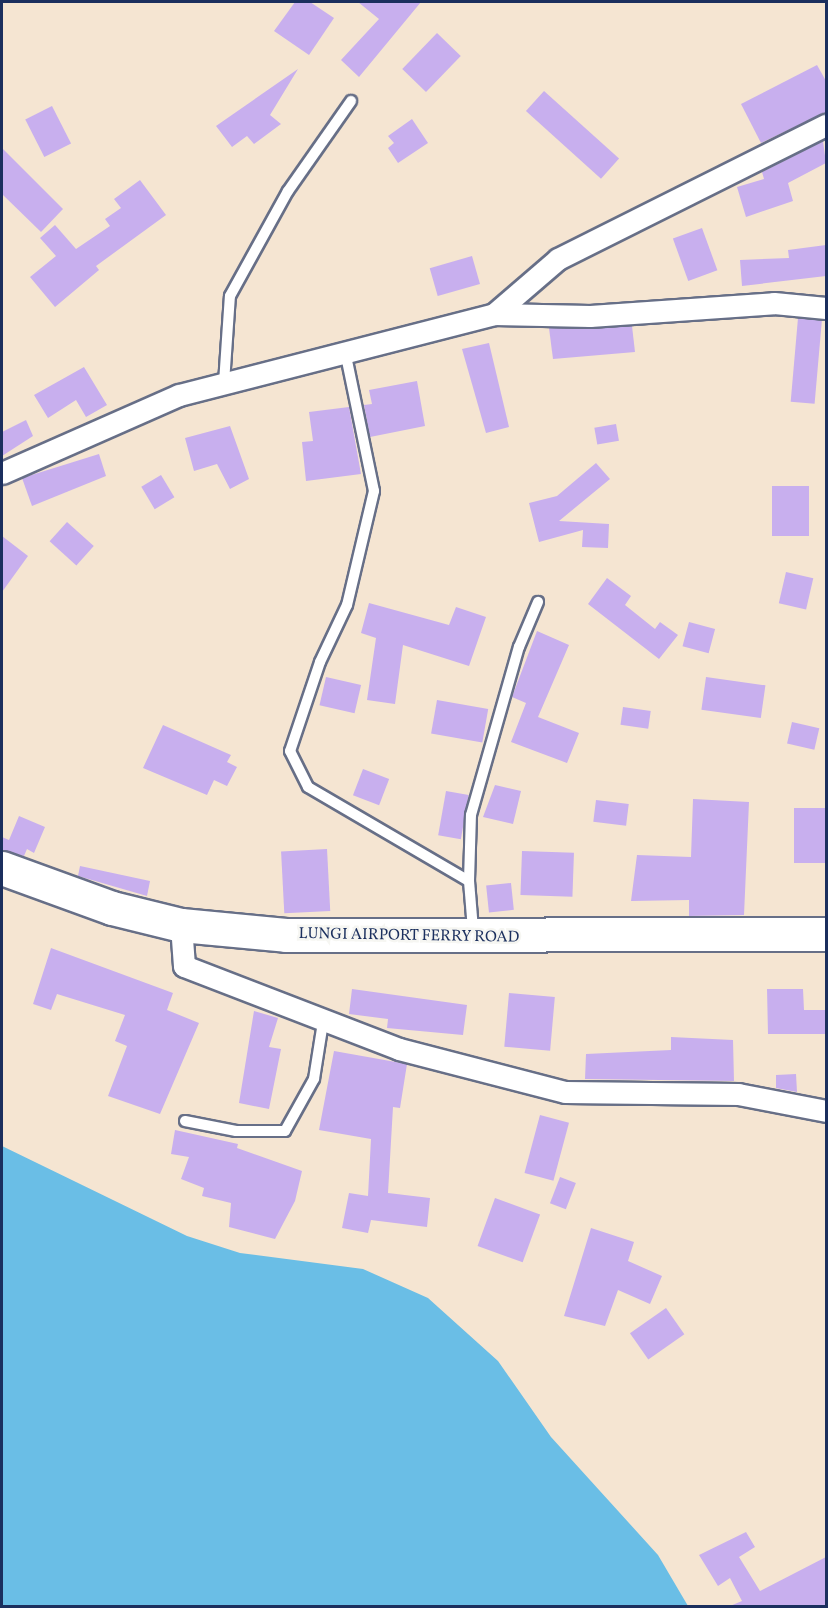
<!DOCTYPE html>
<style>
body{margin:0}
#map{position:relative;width:828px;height:1608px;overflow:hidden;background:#f5e5d2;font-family:Vollkorn,serif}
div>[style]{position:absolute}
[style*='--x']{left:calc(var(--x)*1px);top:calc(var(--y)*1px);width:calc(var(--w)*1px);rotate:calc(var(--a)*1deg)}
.water>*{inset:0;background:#6abee6}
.building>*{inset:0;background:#c8afee;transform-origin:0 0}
.roads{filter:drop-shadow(2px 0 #676f87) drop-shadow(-2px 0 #676f87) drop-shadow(0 2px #676f87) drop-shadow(0 -2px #676f87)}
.lane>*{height:10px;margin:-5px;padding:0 5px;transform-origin:5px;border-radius:5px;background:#fff}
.street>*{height:21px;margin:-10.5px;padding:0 10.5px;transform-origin:10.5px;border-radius:10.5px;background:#fff}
.primary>*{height:33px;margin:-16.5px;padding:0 16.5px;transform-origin:16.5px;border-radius:16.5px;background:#fff}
span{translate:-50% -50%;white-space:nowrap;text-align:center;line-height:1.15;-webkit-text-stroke:5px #f6f6f2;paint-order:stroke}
.street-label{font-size:16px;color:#1b2f5e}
.frame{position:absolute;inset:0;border:3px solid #1b2f5e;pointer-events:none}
</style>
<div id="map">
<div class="water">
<div style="clip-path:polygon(2px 1146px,187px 1236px,240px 1253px,363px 1269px,428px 1298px,498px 1361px,551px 1437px,658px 1555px,688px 1606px,2px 1606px)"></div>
</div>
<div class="building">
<div style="clip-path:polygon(295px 2px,310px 2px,334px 18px,309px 55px,274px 31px)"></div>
<div style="clip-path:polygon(358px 2px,421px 2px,359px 77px,341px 60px,379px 19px)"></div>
<div style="left:437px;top:33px;width:33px;height:50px;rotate:44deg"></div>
<div style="clip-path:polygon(817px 65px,826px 81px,826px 112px,761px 143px,741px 104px)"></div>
<div style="clip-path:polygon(298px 69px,270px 115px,281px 124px,254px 144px,247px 136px,232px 147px,216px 126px)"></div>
<div style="left:544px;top:91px;width:101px;height:27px;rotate:42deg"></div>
<div style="left:52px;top:106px;width:42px;height:30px;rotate:63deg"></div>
<div style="clip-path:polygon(412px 119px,428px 143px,398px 163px,388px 148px,394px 143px,388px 136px)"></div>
<div style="clip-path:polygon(823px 141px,826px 163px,788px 183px,793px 201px,746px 217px,737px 187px,764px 179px,762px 172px)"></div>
<div style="clip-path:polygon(2px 148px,63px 209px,41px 232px,2px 194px)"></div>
<div style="clip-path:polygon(140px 180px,166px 215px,96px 266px,99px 270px,55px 307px,30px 277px,56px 256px,40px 238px,55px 225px,76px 249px,110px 226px,105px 219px,121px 208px,114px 199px)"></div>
<div style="left:702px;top:228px;width:45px;height:31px;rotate:70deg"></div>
<div style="clip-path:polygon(826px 245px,826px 276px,742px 286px,740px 260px,789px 258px,788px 250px)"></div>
<div style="left:472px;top:256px;width:29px;height:44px;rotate:74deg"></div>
<div style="left:798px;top:318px;width:24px;height:84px;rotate:5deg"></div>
<div style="clip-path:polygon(632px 326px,635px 352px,553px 359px,549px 328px)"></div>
<div style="clip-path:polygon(489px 343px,509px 427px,486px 433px,462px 349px)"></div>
<div style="clip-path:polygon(84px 367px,107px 405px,86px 417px,76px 400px,48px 418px,34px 395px)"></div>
<div style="clip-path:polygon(417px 381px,425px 426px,370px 437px,364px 405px,372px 404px,369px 390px)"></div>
<div style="clip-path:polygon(349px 407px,361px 474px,306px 481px,302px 442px,313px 441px,309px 412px)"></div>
<div style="clip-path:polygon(26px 420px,33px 436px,2px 456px,2px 432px)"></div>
<div style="left:616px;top:424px;width:17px;height:22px;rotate:80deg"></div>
<div style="clip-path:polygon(230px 426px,249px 479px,230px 489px,217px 464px,194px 471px,185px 438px)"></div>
<div style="clip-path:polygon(99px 454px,106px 476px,32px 506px,22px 478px)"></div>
<div style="clip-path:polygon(596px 463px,610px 479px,559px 521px,609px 524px,608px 548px,582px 547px,583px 530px,539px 542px,529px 503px,557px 496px)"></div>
<div style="left:161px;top:475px;width:26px;height:23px;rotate:59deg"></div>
<div style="left:772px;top:486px;width:37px;height:50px"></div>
<div style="left:67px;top:522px;width:36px;height:26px;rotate:42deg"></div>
<div style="clip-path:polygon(2px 536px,28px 556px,2px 592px)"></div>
<div style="left:786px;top:572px;width:28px;height:32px;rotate:13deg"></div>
<div style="clip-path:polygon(607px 578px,631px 596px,625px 605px,655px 629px,660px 622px,678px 635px,659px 659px,588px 604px)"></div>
<div style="clip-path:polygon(369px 603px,449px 625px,456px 607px,486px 617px,469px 666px,403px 645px,395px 704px,367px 700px,376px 638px,361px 633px)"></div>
<div style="left:689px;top:622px;width:27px;height:25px;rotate:15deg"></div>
<div style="clip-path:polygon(537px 631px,569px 645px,538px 717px,579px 733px,567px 763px,511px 742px,526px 703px,512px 697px)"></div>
<div style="left:326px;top:677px;width:36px;height:29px;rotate:13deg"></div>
<div style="left:706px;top:677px;width:60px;height:33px;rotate:8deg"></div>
<div style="left:437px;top:700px;width:52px;height:34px;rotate:10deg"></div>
<div style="left:623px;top:707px;width:28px;height:18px;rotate:8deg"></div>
<div style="left:792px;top:722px;width:28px;height:22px;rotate:13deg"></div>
<div style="clip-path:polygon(163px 725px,231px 755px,227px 762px,237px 767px,227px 786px,214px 780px,207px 795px,143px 768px)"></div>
<div style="left:363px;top:769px;width:28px;height:28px;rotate:21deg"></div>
<div style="clip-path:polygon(495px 785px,521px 791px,513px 824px,483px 817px)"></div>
<div style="left:446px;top:791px;width:23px;height:45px;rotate:10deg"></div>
<div style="clip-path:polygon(693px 799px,749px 802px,744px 915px,689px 916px,689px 900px,631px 901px,637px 855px,691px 857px)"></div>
<div style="left:596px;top:800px;width:33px;height:22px;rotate:7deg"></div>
<div style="left:794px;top:808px;width:32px;height:55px"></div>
<div style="clip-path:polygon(19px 816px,45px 827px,34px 853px,27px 849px,24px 856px,2px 850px,2px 837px,9px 840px)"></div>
<div style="left:327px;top:849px;width:62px;height:46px;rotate:87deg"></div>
<div style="left:522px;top:851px;width:52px;height:44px;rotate:2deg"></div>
<div style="clip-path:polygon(80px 866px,150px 881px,147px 896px,78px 876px)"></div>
<div style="left:511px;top:883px;width:27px;height:25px;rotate:84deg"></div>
<div style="clip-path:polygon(51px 948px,173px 993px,167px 1010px,199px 1023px,160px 1114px,108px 1096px,127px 1046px,115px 1041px,125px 1015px,57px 994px,51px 1010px,33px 1004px)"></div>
<div style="clip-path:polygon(352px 989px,467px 1005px,463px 1035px,387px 1028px,388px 1019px,349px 1014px)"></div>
<div style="clip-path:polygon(767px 989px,803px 989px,804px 1010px,826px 1010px,826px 1034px,768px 1034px)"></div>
<div style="left:509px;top:993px;width:46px;height:54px;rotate:5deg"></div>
<div style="clip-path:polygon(254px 1011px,278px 1018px,269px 1047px,281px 1049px,269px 1109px,239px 1103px)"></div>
<div style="clip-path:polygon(671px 1037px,733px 1040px,734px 1081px,585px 1079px,586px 1054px,671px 1050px)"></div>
<div style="clip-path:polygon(334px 1051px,407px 1064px,400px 1108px,393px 1107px,388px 1193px,430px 1198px,427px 1227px,371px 1220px,368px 1233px,342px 1228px,349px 1193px,368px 1196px,371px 1139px,319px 1130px)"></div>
<div style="clip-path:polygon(796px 1074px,797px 1092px,776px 1088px,776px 1075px)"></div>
<div style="left:540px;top:1115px;width:30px;height:60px;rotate:15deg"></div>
<div style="clip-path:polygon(175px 1130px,238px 1144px,237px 1148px,302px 1171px,295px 1201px,275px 1239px,229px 1227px,231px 1203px,202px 1196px,204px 1188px,181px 1179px,189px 1157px,171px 1154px)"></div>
<div style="left:560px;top:1177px;width:17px;height:28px;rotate:21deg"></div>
<div style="left:495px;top:1198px;width:48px;height:51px;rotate:20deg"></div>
<div style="clip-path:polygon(591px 1228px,634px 1242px,628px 1261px,662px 1276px,650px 1304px,618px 1290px,605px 1326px,564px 1316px)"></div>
<div style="left:666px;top:1308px;width:32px;height:44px;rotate:55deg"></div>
<div style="clip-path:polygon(746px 1532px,755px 1547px,739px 1557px,760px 1591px,826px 1557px,826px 1606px,730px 1606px,742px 1601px,730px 1578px,718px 1586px,699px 1555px)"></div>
</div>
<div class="roads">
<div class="lane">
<div style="--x:345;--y:351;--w:143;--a:78.3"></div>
<div style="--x:374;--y:491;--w:117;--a:103.3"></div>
<div style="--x:347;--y:605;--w:63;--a:115.3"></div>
<div style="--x:320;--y:662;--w:94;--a:108.6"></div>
<div style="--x:290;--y:751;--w:40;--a:63.4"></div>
<div style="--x:308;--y:787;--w:186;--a:30.3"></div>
<div style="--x:469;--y:881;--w:49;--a:85.3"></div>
<div style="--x:224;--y:383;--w:87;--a:-86.1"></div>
<div style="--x:230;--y:296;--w:120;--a:-61.1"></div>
<div style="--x:288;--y:191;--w:110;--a:-55"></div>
<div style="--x:469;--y:881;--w:66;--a:-88.3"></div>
<div style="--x:471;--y:815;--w:175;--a:-74.1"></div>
<div style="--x:519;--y:647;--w:49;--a:-67.1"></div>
<div style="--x:185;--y:1121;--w:52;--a:11.1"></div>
<div style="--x:236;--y:1131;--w:49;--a:0"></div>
<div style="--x:285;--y:1131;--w:60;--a:-60.9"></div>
<div style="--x:314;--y:1079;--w:58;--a:-81"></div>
</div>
<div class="street">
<div style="--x:494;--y:314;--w:96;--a:1.2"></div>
<div style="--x:590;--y:316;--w:184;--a:-4"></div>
<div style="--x:774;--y:303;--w:52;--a:5.5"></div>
<div style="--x:2;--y:473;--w:193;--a:-23.8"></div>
<div style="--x:179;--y:395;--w:325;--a:-14.4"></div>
<div style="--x:494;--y:314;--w:84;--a:-40.7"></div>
<div style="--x:558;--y:259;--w:300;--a:-26.6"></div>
<div style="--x:181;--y:925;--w:41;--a:85.8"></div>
<div style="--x:184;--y:966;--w:230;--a:21.1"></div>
<div style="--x:399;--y:1049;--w:171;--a:14.5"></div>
<div style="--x:565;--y:1092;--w:173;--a:0.7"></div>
<div style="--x:738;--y:1094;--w:90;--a:10.9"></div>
</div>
<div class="primary">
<div style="--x:2;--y:868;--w:117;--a:20"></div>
<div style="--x:112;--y:908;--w:71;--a:13.8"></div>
<div style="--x:181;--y:925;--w:105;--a:5.4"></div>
<div style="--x:286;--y:935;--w:540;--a:-0.11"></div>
</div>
</div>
<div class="street-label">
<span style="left:409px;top:936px;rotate:1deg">LUNGI AIRPORT FERRY ROAD</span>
</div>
<div class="frame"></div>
</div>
